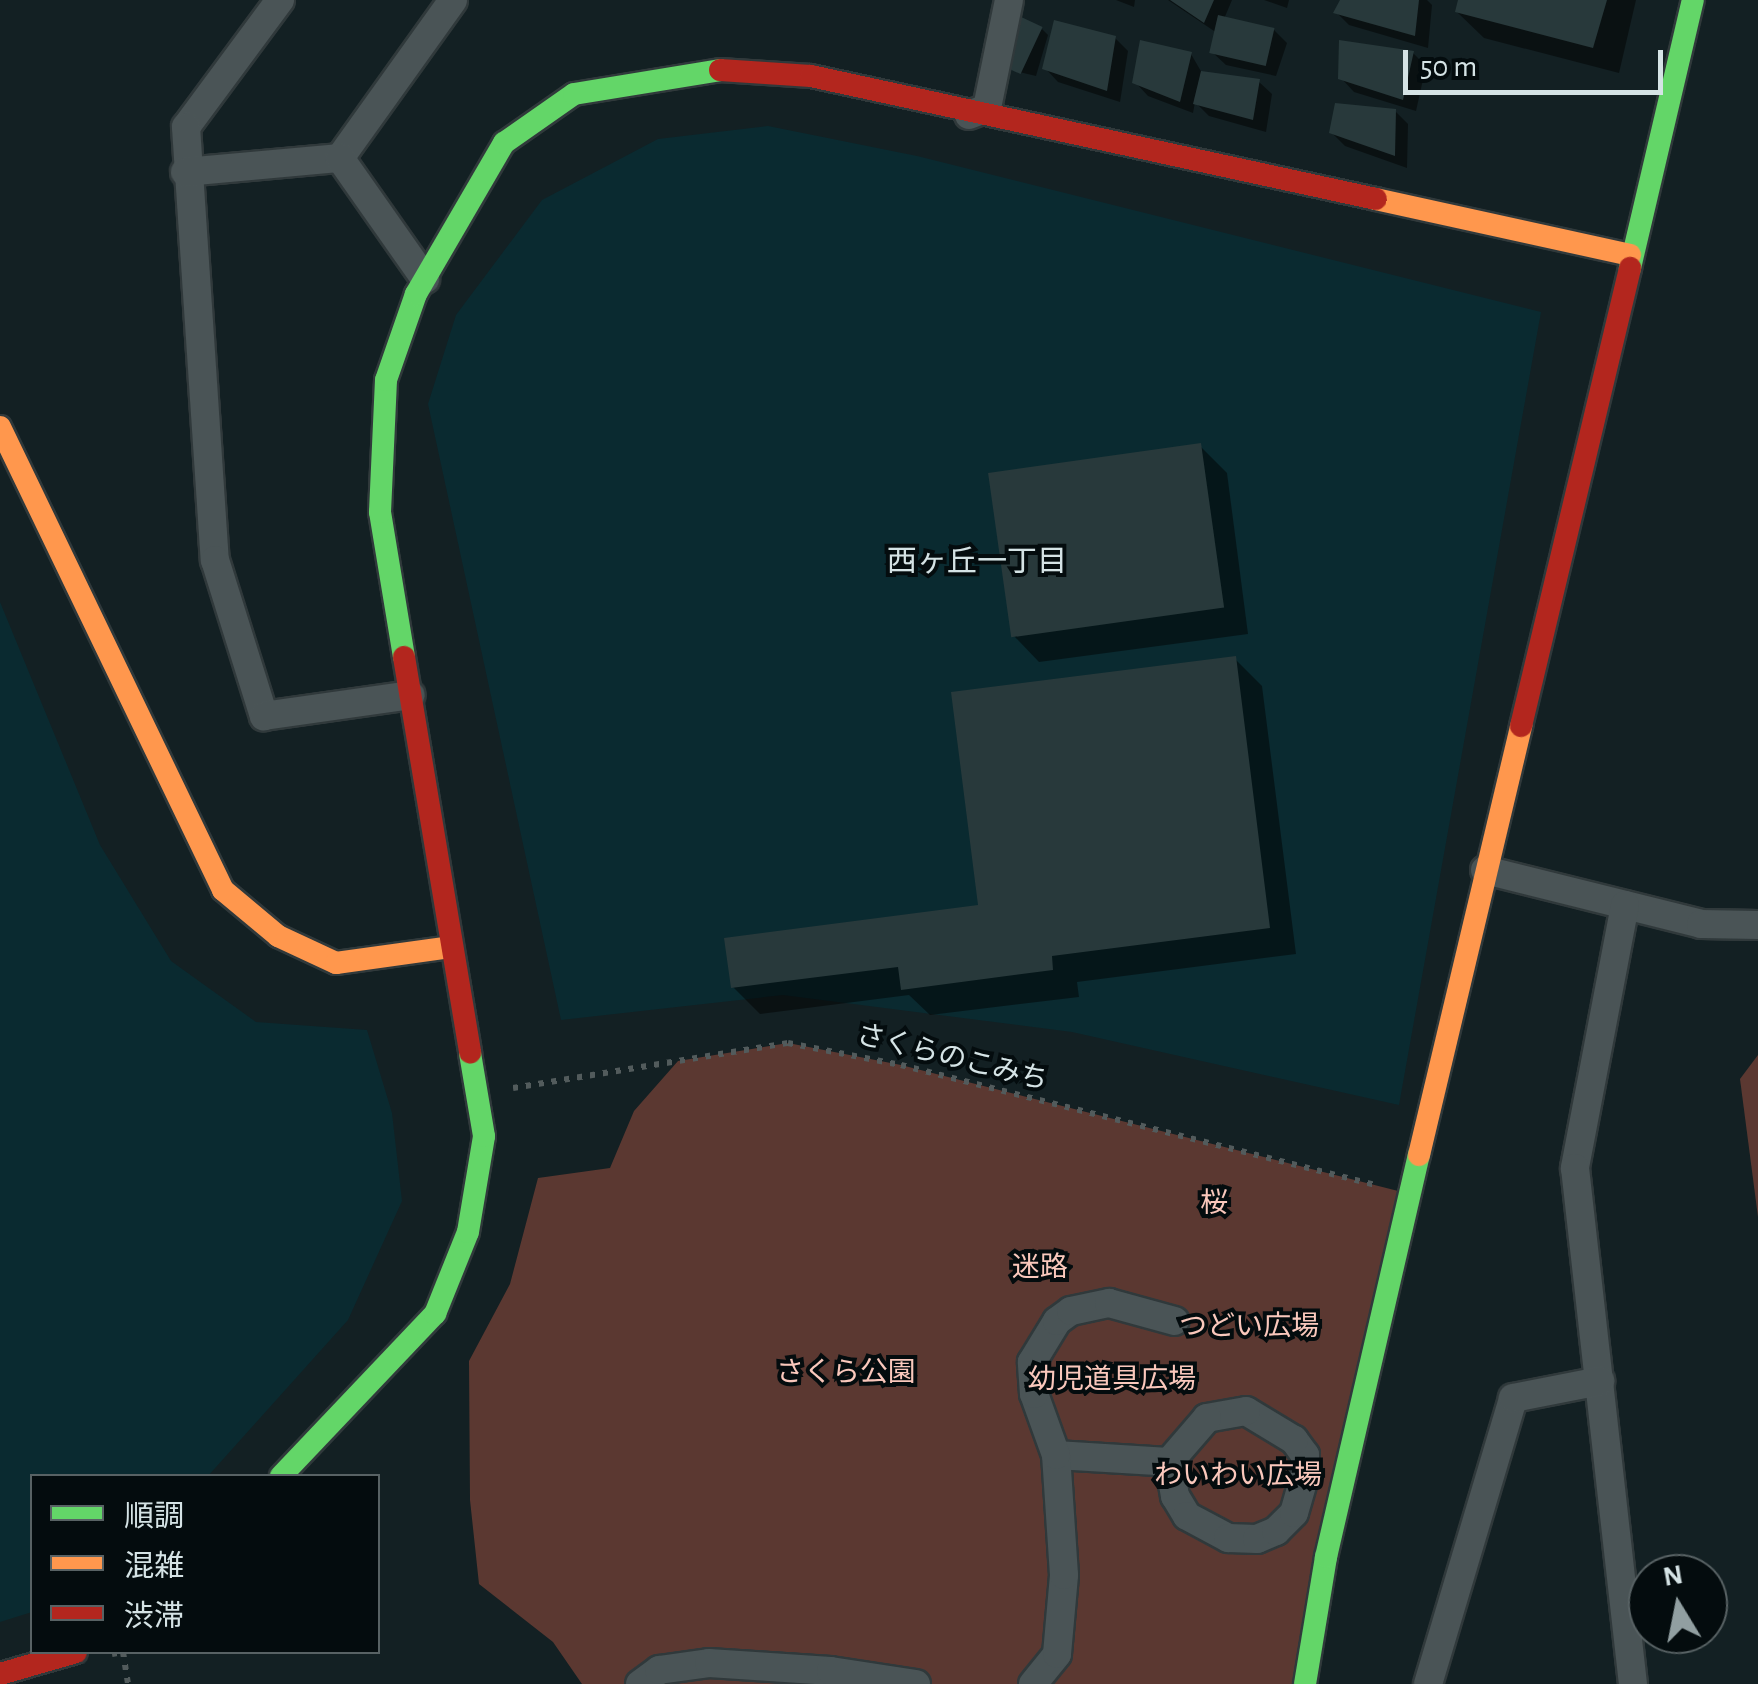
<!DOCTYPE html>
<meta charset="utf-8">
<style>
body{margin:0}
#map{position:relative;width:1758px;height:1684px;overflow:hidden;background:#132023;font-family:"Alegreya Sans","Noto Sans JP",sans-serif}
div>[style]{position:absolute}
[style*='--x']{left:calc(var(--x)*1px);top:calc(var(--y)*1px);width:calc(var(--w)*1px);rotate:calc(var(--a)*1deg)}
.built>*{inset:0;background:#0a2a30}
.green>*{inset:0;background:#5b3831}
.shadow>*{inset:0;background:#0007}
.building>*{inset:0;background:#28393b;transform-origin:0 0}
.path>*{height:6px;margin-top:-3px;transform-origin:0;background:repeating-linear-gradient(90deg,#525b5c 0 5px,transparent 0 13px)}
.roads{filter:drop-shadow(2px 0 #30393b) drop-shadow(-2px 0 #30393b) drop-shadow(0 2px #30393b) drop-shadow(0 -2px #30393b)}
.street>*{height:28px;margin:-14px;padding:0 14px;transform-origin:14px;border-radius:14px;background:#4a5456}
.fast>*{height:22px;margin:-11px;padding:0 11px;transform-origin:11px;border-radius:11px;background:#63d668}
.slow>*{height:22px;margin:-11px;padding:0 11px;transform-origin:11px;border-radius:11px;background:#ff974d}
.jam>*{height:22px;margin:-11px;padding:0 11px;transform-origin:11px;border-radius:11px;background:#b3261e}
span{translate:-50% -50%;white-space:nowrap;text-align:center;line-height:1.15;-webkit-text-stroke:8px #040c0e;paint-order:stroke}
.street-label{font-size:28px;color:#d5e3e5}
.park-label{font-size:28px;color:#fac8bc}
.neighbourhood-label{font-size:30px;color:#d5e3e5}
.legend{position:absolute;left:30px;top:1474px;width:350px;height:180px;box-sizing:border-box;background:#040c0e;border:2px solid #586264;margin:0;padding:12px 18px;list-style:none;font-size:30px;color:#d5e3e5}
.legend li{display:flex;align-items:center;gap:20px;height:50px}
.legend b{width:50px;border:2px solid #586264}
.north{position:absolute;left:1628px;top:1554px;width:100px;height:100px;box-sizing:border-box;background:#040c0e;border:2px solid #586264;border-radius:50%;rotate:350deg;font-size:28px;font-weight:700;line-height:40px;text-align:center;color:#d5e3e5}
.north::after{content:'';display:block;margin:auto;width:35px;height:45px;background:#919fa1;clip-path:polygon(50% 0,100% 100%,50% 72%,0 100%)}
.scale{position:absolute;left:1403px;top:50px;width:260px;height:45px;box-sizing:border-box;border:5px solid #d5e3e5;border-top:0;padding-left:12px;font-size:30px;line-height:35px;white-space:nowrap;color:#d5e3e5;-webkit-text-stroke:8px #040c0e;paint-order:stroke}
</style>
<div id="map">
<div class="built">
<div style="clip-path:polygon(768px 126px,917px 156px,1541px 312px,1399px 1105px,1072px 1032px,783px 995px,561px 1020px,428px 404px,456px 315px,542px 200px,658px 139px)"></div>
<div style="clip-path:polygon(0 602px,100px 845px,171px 961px,256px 1022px,367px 1030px,392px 1113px,402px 1201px,348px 1320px,208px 1476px,32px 1476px,32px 1612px,0 1622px)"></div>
</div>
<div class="green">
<div style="clip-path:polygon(788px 1043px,901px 1065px,1410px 1194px,1300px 1684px,582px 1684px,553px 1642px,479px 1584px,470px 1500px,469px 1361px,510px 1284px,538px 1178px,610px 1168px,634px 1111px,678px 1061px)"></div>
<div style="clip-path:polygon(1758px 1055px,1758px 1217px,1740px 1079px)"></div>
</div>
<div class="shadow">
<div style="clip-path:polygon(1116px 0,1135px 0,1134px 7px)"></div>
<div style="clip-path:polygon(1168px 0,1232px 0,1224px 19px,1274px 30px,1287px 43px,1276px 76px,1226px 65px,1212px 52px,1217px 33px)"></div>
<div style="clip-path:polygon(1264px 0,1289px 0,1287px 8px)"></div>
<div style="clip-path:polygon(1343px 0,1427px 0,1432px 5px,1428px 48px,1349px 25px,1336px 12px)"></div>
<div style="clip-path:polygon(1461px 0,1636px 0,1619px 73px,1484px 38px,1457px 12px)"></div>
<div style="clip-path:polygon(1042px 29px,1048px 35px,1036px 76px,1015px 71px,1009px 65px)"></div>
<div style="clip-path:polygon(1115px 38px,1128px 51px,1120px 102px,1058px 82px,1045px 68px)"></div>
<div style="clip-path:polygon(1413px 53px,1426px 66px,1416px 111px,1354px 92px,1341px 78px)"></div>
<div style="clip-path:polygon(1191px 54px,1202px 73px,1258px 81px,1272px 94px,1266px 132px,1209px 116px,1195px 102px,1193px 113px,1148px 96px,1135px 82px)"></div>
<div style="clip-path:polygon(1395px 111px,1408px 124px,1407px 168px,1345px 146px,1332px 133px)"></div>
<div style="clip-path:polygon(1200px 446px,1227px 473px,1248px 634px,1039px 662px,1013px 635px)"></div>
<div style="clip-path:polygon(1235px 659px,1262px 686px,1296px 954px,1077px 982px,1079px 997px,930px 1015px,909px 995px,760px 1014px,733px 987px,981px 908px)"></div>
</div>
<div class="building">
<div style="clip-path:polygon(1170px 0,1214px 0,1204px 23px)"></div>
<div style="clip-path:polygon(1340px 0,1419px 0,1415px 36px,1333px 13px)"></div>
<div style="clip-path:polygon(1458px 0,1607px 0,1593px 48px,1455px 12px)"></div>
<div style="left:1218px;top:15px;width:58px;height:39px;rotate:13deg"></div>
<div style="left:1019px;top:16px;width:26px;height:52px;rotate:25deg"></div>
<div style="clip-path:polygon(1054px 20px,1116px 36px,1107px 91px,1042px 69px)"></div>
<div style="clip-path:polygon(1140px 40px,1192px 52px,1180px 102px,1132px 83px)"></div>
<div style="clip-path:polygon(1339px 40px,1414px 51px,1403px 100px,1338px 79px)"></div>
<div style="clip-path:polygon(1201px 71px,1260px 79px,1253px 120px,1193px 104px)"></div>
<div style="clip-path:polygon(1335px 103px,1396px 109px,1395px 156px,1329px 133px)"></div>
<div style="left:1201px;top:443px;width:166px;height:215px;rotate:82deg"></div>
<div style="clip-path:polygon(1236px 656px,1270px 928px,1052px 956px,1053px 970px,901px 990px,898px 967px,731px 988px,724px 938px,978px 905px,951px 692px)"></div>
</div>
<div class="path">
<div style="--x:513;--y:1088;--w:279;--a:-9.3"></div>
<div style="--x:788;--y:1043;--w:115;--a:11"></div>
<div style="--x:901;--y:1065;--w:488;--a:14.2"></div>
<div style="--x:112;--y:1654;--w:11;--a:-10"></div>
<div style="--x:123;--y:1652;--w:32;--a:81"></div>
</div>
<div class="roads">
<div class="street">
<div style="--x:280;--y:0;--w:158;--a:126.5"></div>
<div style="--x:186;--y:127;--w:434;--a:86.2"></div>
<div style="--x:215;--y:560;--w:164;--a:72.6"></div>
<div style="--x:264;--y:716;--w:148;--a:-8.1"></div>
<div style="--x:969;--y:115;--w:19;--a:-21"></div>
<div style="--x:987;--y:108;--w:110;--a:-78.5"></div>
<div style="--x:340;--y:158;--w:194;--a:-54.4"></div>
<div style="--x:185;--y:172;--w:156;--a:-5.2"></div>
<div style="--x:340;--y:158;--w:148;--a:54.9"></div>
<div style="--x:1485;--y:870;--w:223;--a:14"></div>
<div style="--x:1701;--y:924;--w:57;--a:1"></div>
<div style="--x:1625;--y:905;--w:268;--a:100.8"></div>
<div style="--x:1575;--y:1168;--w:519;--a:83.59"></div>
<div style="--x:1056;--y:1455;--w:113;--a:3.5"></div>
<div style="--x:1169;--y:1462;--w:35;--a:80"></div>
<div style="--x:1175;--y:1496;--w:23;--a:59"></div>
<div style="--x:1187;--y:1516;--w:47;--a:28.2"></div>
<div style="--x:1228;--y:1538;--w:29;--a:2"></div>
<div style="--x:1257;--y:1539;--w:21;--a:-23"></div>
<div style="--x:1276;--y:1531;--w:25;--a:-45"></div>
<div style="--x:1294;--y:1513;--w:40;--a:-74"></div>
<div style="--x:1305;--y:1475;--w:20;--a:-90"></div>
<div style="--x:1305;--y:1455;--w:19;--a:-126"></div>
<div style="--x:1294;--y:1440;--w:56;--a:-148.9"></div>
<div style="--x:1246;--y:1411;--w:40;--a:170"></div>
<div style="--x:1207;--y:1418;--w:58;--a:130.8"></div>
<div style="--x:640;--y:1684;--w:24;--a:-36"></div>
<div style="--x:659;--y:1670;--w:50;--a:-8"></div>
<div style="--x:709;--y:1663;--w:122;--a:3.8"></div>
<div style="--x:831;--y:1671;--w:86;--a:8.7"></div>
<div style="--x:1033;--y:1684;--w:38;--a:-51"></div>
<div style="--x:1057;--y:1654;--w:79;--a:-84.9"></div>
<div style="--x:1064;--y:1575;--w:120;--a:-93.8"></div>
<div style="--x:1056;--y:1455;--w:65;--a:-109.8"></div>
<div style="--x:1034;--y:1394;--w:32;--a:-94"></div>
<div style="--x:1032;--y:1362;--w:48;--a:-58.6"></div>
<div style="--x:1057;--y:1321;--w:17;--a:-36"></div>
<div style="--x:1071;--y:1311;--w:39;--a:-12"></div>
<div style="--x:1109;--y:1303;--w:68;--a:15.3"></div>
<div style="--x:1428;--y:1684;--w:298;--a:-73.4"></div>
<div style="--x:1513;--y:1398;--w:89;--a:-11.1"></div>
</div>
<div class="fast">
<div style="--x:1630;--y:268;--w:275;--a:-76.8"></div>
<div style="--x:404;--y:657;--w:147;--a:-99.4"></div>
<div style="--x:380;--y:512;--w:132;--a:-87.4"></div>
<div style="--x:386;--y:380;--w:91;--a:-70.8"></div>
<div style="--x:416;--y:294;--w:175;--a:-59.8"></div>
<div style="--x:504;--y:143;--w:85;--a:-35"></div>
<div style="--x:574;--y:94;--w:148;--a:-9.3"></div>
<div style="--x:281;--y:1476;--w:224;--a:-46.5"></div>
<div style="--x:435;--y:1314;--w:88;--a:-68.1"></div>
<div style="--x:468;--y:1232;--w:97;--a:-80.5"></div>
<div style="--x:484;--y:1136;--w:84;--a:-99.6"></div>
<div style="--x:1305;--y:1684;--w:129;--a:-80.6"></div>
<div style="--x:1326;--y:1557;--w:413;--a:-77"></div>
</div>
<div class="slow">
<div style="--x:1376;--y:199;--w:260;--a:12.4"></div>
<div style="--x:0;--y:427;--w:514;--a:64.28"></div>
<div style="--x:223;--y:890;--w:72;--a:39.9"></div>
<div style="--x:278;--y:936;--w:64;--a:25"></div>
<div style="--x:336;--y:963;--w:117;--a:-7.9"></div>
<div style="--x:1419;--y:1155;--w:441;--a:-76.6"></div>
</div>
<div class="jam">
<div style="--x:720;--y:70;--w:91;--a:3.8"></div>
<div style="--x:811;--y:76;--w:578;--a:12.28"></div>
<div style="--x:404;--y:657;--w:401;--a:80.5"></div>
<div style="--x:1521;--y:726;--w:471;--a:-76.6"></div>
<div style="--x:0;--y:1674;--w:79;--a:-16.1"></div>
</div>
</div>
<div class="street-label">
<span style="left:952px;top:1058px;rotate:14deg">さくらのこみち</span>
</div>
<div class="park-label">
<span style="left:1214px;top:1204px">桜</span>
<span style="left:1040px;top:1268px">迷路</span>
<span style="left:1249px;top:1327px">つどい広場</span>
<span style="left:846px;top:1373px">さくら公園</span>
<span style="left:1112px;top:1380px">幼児道具広場</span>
<span style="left:1238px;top:1476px">わいわい広場</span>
</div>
<div class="neighbourhood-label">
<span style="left:977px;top:562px">西ヶ丘一丁目</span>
</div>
<ul class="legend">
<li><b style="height:12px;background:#63d668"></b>順調</li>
<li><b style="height:12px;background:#ff974d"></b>混雑</li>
<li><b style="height:12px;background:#b3261e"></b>渋滞</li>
</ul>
<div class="north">N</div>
<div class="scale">50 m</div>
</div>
